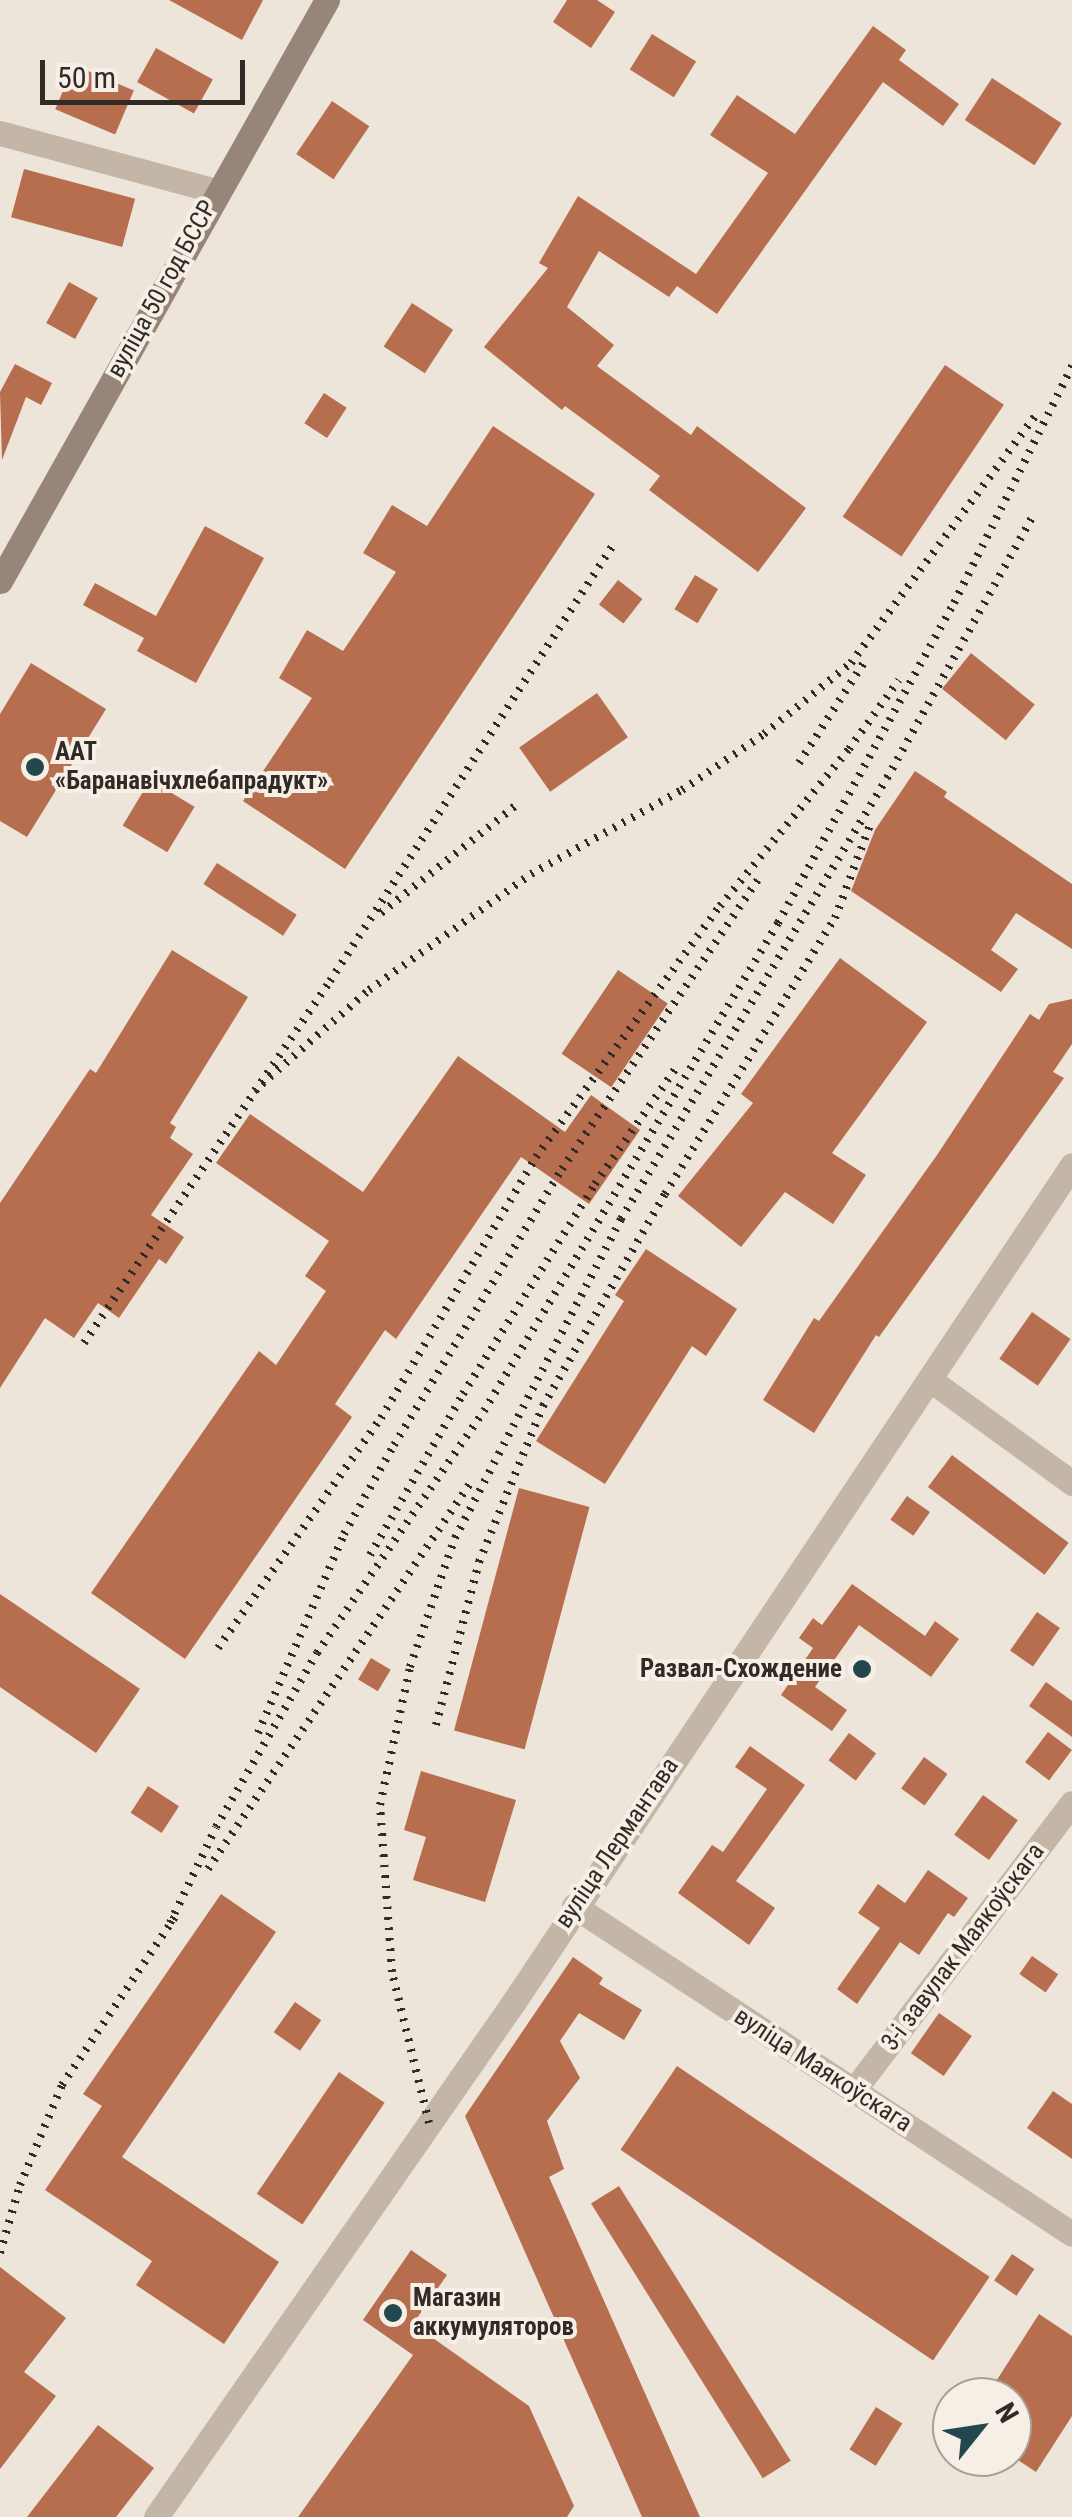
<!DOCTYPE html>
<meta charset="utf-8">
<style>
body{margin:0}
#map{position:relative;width:1072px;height:2517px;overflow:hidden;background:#ede5d9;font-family:"Roboto Condensed",sans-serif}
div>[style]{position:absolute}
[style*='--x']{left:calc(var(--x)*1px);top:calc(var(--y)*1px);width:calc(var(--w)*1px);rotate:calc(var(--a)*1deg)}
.building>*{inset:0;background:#b66e4f;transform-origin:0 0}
.minor>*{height:25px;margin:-12.5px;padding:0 12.5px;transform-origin:12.5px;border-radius:12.5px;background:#c3b6a7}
.secondary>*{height:25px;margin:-12.5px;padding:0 12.5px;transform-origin:12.5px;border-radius:12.5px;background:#978579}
.rail>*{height:8px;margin-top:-4px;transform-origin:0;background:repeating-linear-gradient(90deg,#312a26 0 2.5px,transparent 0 10.5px)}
.dots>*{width:28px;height:28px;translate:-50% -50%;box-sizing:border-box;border:5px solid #f6efe5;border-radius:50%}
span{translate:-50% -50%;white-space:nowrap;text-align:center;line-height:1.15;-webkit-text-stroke:8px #f6efe5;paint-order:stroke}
.street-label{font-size:25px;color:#312a26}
.poi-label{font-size:25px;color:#312a26;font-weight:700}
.left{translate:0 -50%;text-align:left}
.right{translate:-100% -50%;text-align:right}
.north{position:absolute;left:932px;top:2377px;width:100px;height:100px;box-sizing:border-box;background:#f6efe5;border:2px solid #a7a099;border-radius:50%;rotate:60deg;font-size:28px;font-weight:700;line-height:40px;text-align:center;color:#312a26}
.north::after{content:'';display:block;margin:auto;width:35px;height:45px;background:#22474d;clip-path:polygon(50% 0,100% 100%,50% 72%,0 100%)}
.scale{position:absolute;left:40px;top:60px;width:205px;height:45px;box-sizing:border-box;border:5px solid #312a26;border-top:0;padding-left:12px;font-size:30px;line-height:35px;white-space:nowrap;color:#312a26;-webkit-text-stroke:8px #f6efe5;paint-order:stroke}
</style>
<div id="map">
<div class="building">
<div style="clip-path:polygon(169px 0,263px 0,242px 40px)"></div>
<div style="clip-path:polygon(567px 0,597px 0,615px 12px,591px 48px,553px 22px)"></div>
<div style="clip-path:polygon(873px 26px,906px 50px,899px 60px,959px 104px,943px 126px,883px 82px,717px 314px,677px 286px,669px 297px,599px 251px,567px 307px,614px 345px,597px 366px,691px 435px,697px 426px,806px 508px,758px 572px,649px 490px,660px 476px,565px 406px,562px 410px,484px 347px,548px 268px,539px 263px,578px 196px,696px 274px,768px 173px,710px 135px,737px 95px,795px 134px)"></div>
<div style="left:652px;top:34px;width:52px;height:42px;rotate:32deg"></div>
<div style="left:156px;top:48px;width:65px;height:39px;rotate:29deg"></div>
<div style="left:74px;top:65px;width:65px;height:48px;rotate:23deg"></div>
<div style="left:992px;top:78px;width:83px;height:50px;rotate:33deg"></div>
<div style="left:332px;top:101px;width:45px;height:64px;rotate:34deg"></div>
<div style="left:24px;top:169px;width:115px;height:50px;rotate:15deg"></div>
<div style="left:69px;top:282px;width:33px;height:47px;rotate:29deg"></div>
<div style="left:412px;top:303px;width:49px;height:52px;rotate:33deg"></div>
<div style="clip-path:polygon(15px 364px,52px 383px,41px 405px,26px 397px,2px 460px,0 392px)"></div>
<div style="left:945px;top:365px;width:71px;height:183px;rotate:34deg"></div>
<div style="left:324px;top:393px;width:27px;height:36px;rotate:33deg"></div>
<div style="clip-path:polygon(493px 426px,595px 494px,345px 869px,243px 801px,312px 698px,279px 678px,307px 630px,343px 651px,396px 572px,363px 553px,392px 505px,427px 526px)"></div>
<div style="clip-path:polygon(205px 526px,264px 558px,196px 683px,137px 651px,144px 638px,83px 605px,95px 583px,156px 616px)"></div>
<div style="left:695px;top:575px;width:27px;height:40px;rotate:31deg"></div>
<div style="left:618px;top:580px;width:31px;height:31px;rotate:38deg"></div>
<div style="left:971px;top:653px;width:82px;height:46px;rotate:39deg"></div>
<div style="clip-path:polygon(31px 663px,106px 709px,27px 837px,0 821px,0 714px)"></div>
<div style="left:597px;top:693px;width:54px;height:95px;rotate:55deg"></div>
<div style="clip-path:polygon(915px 771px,947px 792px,944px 797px,1072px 884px,1072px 949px,1016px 913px,991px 950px,1018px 969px,1001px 992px,851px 891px,875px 830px)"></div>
<div style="left:150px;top:780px;width:52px;height:53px;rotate:31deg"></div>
<div style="left:217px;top:863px;width:95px;height:25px;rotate:33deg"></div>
<div style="clip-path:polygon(172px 950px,248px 997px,170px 1123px,176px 1127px,170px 1138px,193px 1154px,151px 1215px,184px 1237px,166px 1264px,159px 1259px,119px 1318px,98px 1303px,74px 1338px,45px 1318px,0 1388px,0 1203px,90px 1069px,96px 1073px)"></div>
<div style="clip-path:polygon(840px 958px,927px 1022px,832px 1153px,866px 1175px,833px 1224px,785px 1192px,741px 1247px,678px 1196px,753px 1103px,741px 1094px)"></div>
<div style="left:618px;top:970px;width:60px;height:101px;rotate:34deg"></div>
<div style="clip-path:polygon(1072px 999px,1072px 1044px,1053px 1072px,1064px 1078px,879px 1337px,876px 1335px,814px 1433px,763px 1400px,814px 1318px,819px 1321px,937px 1155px,1030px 1014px,1039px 1020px,1049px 1004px)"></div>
<div style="clip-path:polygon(458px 1056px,565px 1132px,591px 1095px,640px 1130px,589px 1204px,521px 1157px,396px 1339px,385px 1330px,335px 1404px,352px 1417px,185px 1659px,91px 1593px,259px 1351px,276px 1365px,326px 1291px,305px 1276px,329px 1241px,216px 1163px,250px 1114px,363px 1192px)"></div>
<div style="clip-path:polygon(646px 1249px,737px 1309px,706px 1356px,692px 1346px,605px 1484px,536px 1441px,624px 1301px,615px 1295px)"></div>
<div style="left:1032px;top:1312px;width:47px;height:57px;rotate:35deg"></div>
<div style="left:952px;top:1455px;width:146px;height:40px;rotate:37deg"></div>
<div style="left:519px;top:1488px;width:73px;height:251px;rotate:15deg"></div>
<div style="left:907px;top:1496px;width:28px;height:29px;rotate:35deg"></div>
<div style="clip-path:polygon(852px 1584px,925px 1636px,935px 1621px,959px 1639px,931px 1677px,859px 1625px,815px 1687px,847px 1710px,832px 1731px,781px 1695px,813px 1648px,799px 1638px,813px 1618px,822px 1625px)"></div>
<div style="clip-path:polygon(0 1594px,140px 1689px,96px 1753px,0 1687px)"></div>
<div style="left:1037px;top:1612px;width:28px;height:47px;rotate:35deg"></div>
<div style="left:371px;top:1658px;width:23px;height:25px;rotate:31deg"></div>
<div style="clip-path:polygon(1046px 1682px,1072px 1701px,1072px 1737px,1029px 1706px)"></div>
<div style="left:1048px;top:1732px;width:30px;height:38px;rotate:37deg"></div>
<div style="left:849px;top:1733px;width:34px;height:34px;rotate:37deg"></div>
<div style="clip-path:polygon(750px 1746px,805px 1785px,736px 1881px,775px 1908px,749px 1945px,678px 1893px,712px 1845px,723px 1852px,767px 1789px,735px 1767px)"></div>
<div style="left:924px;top:1757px;width:29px;height:39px;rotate:36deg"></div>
<div style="clip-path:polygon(421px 1771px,516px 1800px,485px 1902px,413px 1880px,426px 1837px,404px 1830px)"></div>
<div style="left:148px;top:1786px;width:37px;height:32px;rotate:33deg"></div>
<div style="left:983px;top:1795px;width:43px;height:49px;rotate:36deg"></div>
<div style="clip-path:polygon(928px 1870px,968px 1898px,954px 1917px,948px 1913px,919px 1955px,900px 1942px,857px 2004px,837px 1989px,880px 1928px,858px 1913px,878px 1884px,905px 1903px)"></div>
<div style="clip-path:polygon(221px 1894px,276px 1932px,122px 2157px,279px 2262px,224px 2344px,136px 2285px,152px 2261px,45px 2190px,102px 2106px,83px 2094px)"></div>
<div style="left:1032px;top:1956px;width:32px;height:22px;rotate:35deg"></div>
<div style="clip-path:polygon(573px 1957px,603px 1978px,599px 1984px,642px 2010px,624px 2040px,579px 2013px,560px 2041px,580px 2078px,547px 2121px,564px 2169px,549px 2177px,700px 2517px,642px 2517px,465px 2116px)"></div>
<div style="left:295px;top:2002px;width:32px;height:37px;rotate:35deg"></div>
<div style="left:939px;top:2013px;width:40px;height:49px;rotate:35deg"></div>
<div style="left:677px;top:2066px;width:377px;height:101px;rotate:34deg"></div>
<div style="left:339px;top:2072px;width:55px;height:147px;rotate:34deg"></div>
<div style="clip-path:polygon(1053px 2091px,1072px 2104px,1072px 2159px,1027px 2128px)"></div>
<div style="left:619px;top:2186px;width:324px;height:33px;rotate:58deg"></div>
<div style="clip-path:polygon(411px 2250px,447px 2275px,413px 2324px,529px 2406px,574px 2506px,567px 2517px,298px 2517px,413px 2355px,363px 2320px)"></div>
<div style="left:1012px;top:2254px;width:27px;height:32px;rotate:34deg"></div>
<div style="clip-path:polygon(0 2267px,66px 2318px,24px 2372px,56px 2396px,0 2469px)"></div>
<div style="clip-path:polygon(1039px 2314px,1072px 2336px,1072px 2416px,1036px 2472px,1012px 2456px,1012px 2397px,986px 2397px)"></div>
<div style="left:876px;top:2407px;width:31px;height:50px;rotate:32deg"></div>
<div style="clip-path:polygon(98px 2425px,154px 2468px,116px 2517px,27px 2517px)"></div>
</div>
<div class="minor">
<div style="--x:0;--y:133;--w:224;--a:15"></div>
<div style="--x:929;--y:1379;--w:177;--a:36"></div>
<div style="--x:574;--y:1906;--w:596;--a:33.37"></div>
<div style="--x:854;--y:2090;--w:360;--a:-52.8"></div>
<div style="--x:156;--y:2517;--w:626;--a:-55.22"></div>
<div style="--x:513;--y:2003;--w:1007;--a:-56.29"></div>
</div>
<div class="secondary">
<div style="--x:0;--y:581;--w:667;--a:-60.63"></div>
</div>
<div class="rail">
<div style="--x:799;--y:763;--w:125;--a:-57.1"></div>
<div style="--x:381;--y:913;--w:178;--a:-38.6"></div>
<div style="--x:254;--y:1091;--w:153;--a:-41.3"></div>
<div style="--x:369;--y:990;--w:199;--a:-35.6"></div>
<div style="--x:531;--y:874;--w:173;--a:-29.1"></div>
<div style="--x:682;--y:790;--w:99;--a:-34.3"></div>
<div style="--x:764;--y:734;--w:112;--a:-39.2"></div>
<div style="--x:851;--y:663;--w:309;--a:-53.3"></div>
<div style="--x:84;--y:1343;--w:438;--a:-55.8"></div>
<div style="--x:330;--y:981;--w:523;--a:-57.01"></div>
<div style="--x:370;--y:1555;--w:186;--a:-60"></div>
<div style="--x:463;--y:1394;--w:248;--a:-57.8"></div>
<div style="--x:595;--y:1184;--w:141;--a:-55.1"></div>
<div style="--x:218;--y:1648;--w:282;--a:-54.7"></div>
<div style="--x:381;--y:1418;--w:304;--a:-59.3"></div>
<div style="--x:536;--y:1157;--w:311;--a:-53.8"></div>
<div style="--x:720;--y:906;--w:203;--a:-50.6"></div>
<div style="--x:849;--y:749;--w:85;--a:-54.1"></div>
<div style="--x:436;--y:1725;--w:169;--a:-75.2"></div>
<div style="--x:479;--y:1562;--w:169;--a:-67.7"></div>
<div style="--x:543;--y:1406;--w:245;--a:-60.1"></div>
<div style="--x:665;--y:1194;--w:324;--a:-58.4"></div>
<div style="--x:835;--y:918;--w:99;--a:-69.4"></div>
<div style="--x:258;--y:1733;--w:217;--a:-66.6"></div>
<div style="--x:344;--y:1534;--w:102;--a:-60.7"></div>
<div style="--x:394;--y:1445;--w:323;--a:-58.7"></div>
<div style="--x:562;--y:1169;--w:353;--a:-55.9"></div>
<div style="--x:208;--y:1869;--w:470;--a:-55.8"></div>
<div style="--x:170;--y:1923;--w:106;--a:-64.4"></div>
<div style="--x:216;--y:1827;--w:201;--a:-59.9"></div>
<div style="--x:317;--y:1653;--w:294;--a:-55.4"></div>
<div style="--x:484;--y:1411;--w:570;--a:-58.93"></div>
<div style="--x:778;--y:923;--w:365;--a:-61.2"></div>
<div style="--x:954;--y:603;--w:265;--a:-63.5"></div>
<div style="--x:429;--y:2123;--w:155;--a:-103.8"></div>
<div style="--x:392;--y:1972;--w:167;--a:-94.1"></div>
<div style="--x:380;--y:1805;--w:141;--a:-77.7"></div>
<div style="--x:410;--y:1667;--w:137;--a:-70.8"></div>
<div style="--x:455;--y:1538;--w:360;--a:-62.5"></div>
<div style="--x:621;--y:1219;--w:515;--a:-58.9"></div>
<div style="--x:887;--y:778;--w:298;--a:-60.9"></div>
<div style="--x:0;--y:2253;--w:71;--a:-73.6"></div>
<div style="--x:20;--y:2185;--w:108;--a:-67.2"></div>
<div style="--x:62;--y:2085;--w:206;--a:-56.1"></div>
</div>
<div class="dots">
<div style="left:35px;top:767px;background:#22474d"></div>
<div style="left:862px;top:1669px;background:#22474d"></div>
<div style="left:393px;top:2313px;background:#22474d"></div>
</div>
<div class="street-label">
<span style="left:162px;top:289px;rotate:-61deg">вуліца 50 год БССР</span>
<span style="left:617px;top:1843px;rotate:-56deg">вуліца Лермантава</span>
<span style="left:963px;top:1947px;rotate:-53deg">3-і завулак Маякоўскага</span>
<span style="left:823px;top:2070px;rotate:33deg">вуліца Маякоўскага</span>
</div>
<div class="poi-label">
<span class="left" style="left:55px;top:767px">ААТ<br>«Баранавічхлебапрадукт»</span>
<span class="right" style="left:842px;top:1669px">Развал-Схождение</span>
<span class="left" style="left:413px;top:2313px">Магазин<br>аккумуляторов</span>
</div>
<div class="north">N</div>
<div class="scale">50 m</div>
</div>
